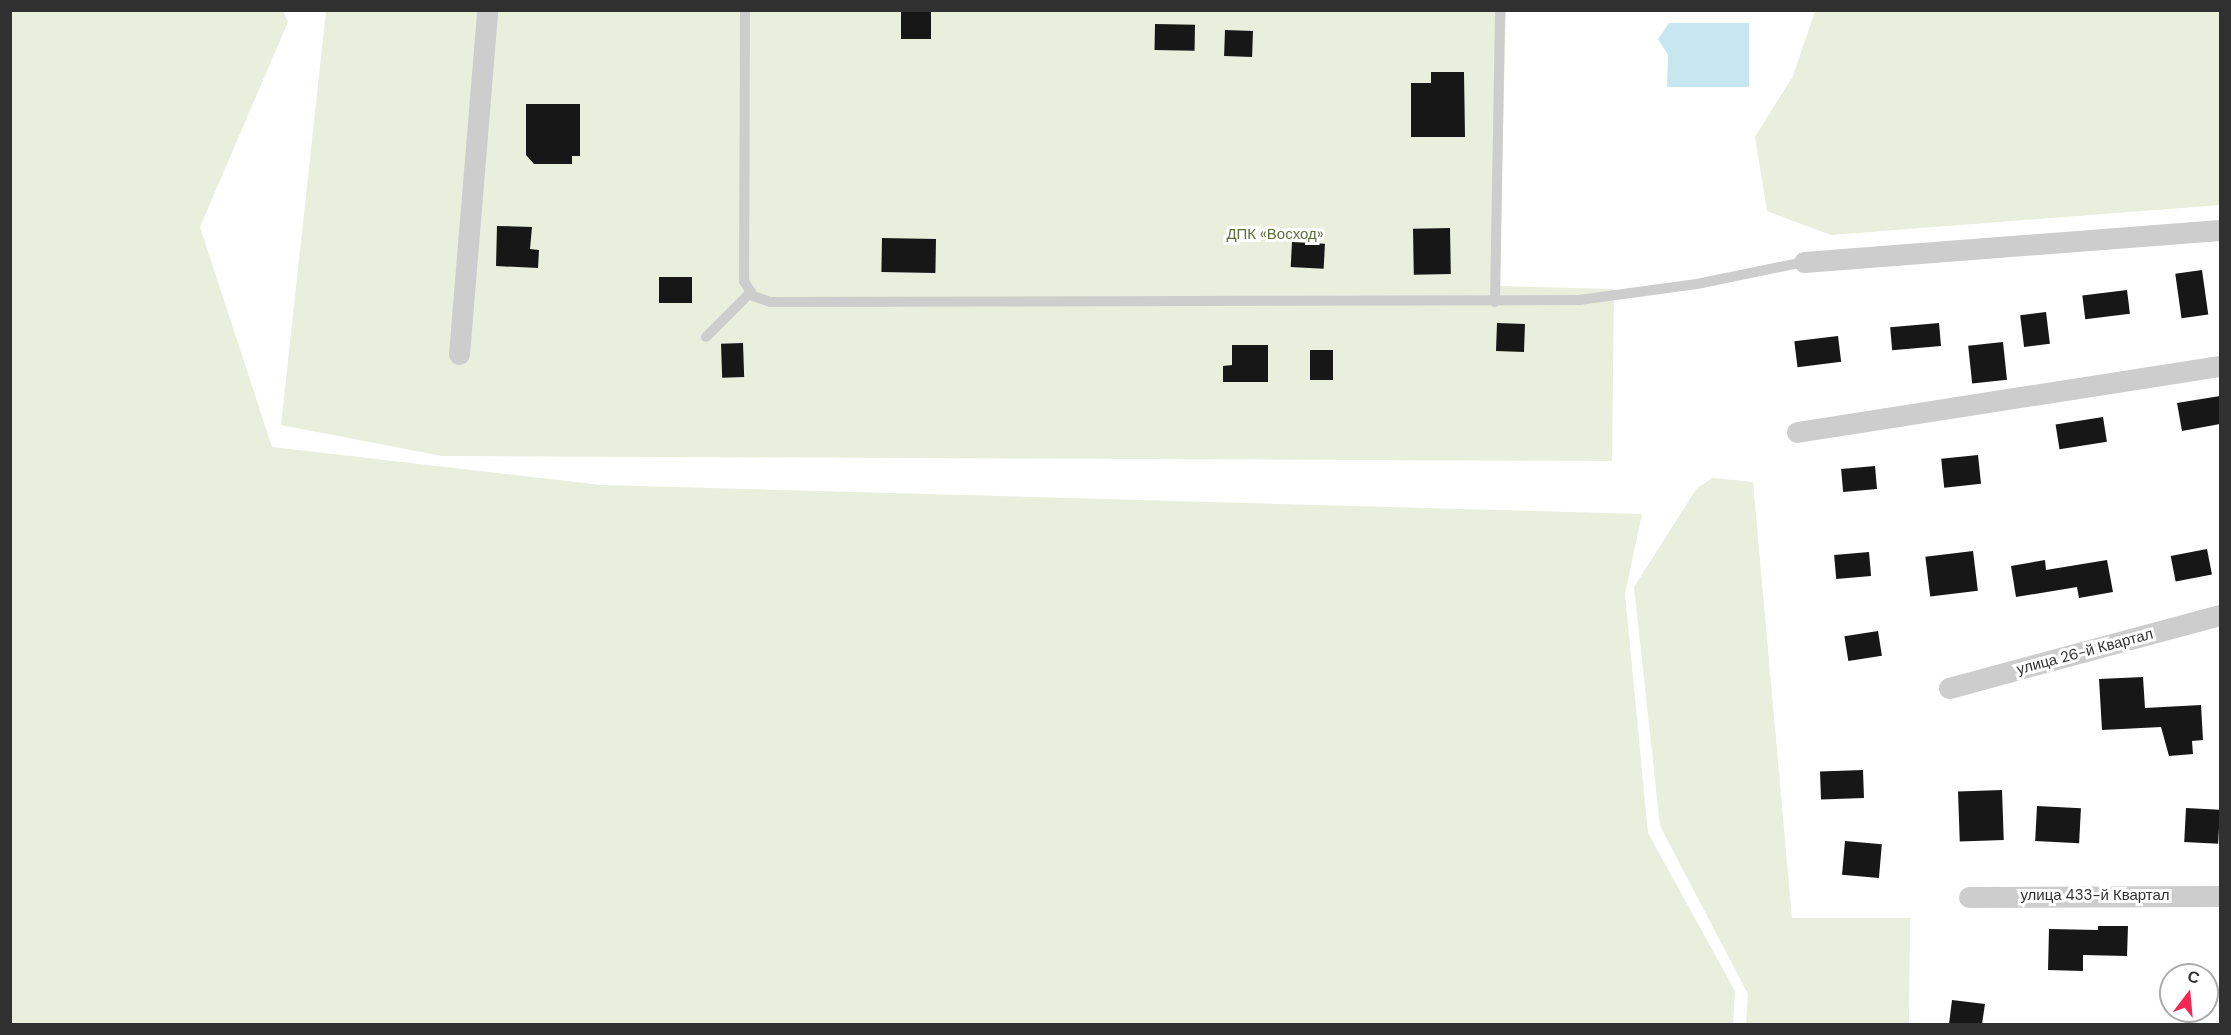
<!DOCTYPE html>
<meta charset="utf-8">
<style>
body{margin:0}
#map{position:relative;width:2231px;height:1035px;overflow:hidden;background:#fff;font-family:"DM Sans",sans-serif}
div>[style]{position:absolute}
[style*='--x']{left:calc(var(--x)*1px);top:calc(var(--y)*1px);width:calc(var(--w)*1px);rotate:calc(var(--a)*1deg)}
.green>*{inset:0;background:#e9eedd}
.water>*{inset:0;background:#c8e6ef}
.building>*{inset:0;background:#171717;transform-origin:0 0}
.lane>*{height:10px;margin:-5px;padding:0 5px;transform-origin:5px;border-radius:5px;background:#cdcdcd}
.street>*{height:21px;margin:-10.5px;padding:0 10.5px;transform-origin:10.5px;border-radius:10.5px;background:#cdcdcd}
span{translate:-50% -50%;white-space:nowrap;text-align:center;line-height:1.15;-webkit-text-stroke:6px #fff;paint-order:stroke}
.park-label{font-size:15px;color:#5b6f39}
.street-label{font-size:15px;color:#303030}
.frame{position:absolute;inset:0;border:12px solid #303030;pointer-events:none}
.north{position:absolute;left:2159px;top:963px;width:60px;height:60px;box-sizing:border-box;background:#fff;border:2px solid #acacac;border-radius:50%;rotate:16deg;font-size:16px;font-weight:700;line-height:24px;text-align:center;color:#303030}
.north::after{content:'';display:block;margin:auto;width:21px;height:27px;background:#f22756;clip-path:polygon(50% 0,100% 100%,50% 72%,0 100%)}
</style>
<div id="map">
<div class="green">
<div style="clip-path:polygon(10px 11px,283px 11px,288px 22px,200px 227px,272px 447px,601px 485px,1642px 514px,1625px 594px,1648px 833px,1735px 991px,1733px 1024px,11px 1024px)"></div>
<div style="clip-path:polygon(326px 11px,1506px 11px,1499px 286px,1614px 289px,1612px 461px,442px 456px,281px 425px)"></div>
<div style="clip-path:polygon(1815px 11px,2220px 11px,2220px 205px,1831px 235px,1767px 211px,1755px 137px,1793px 76px)"></div>
<div style="clip-path:polygon(1713px 478px,1753px 482px,1792px 918px,1910px 918px,1909px 1024px,1746px 1024px,1748px 994px,1660px 826px,1634px 587px,1697px 488px)"></div>
</div>
<div class="water">
<div style="clip-path:polygon(1669px 23px,1749px 23px,1749px 87px,1667px 87px,1668px 55px,1658px 39px)"></div>
</div>
<div class="building">
<div style="left:901px;top:10px;width:30px;height:29px"></div>
<div style="left:1155px;top:24px;width:40px;height:26px;rotate:1deg"></div>
<div style="left:1225px;top:30px;width:28px;height:26px;rotate:2deg"></div>
<div style="clip-path:polygon(1431px 72px,1464px 72px,1465px 137px,1411px 137px,1411px 83px,1431px 83px)"></div>
<div style="clip-path:polygon(526px 104px,580px 104px,580px 156px,572px 156px,572px 164px,534px 164px,526px 155px)"></div>
<div style="clip-path:polygon(497px 226px,532px 227px,530px 249px,539px 250px,538px 268px,496px 266px)"></div>
<div style="left:1450px;top:228px;width:46px;height:37px;rotate:89deg"></div>
<div style="left:882px;top:238px;width:54px;height:34px;rotate:1deg"></div>
<div style="left:1292px;top:242px;width:33px;height:25px;rotate:3deg"></div>
<div style="left:2202px;top:270px;width:45px;height:27px;rotate:82deg"></div>
<div style="left:692px;top:277px;width:26px;height:33px;rotate:90deg"></div>
<div style="left:2127px;top:290px;width:24px;height:45px;rotate:83deg"></div>
<div style="left:2046px;top:312px;width:32px;height:26px;rotate:83deg"></div>
<div style="left:1497px;top:323px;width:28px;height:28px;rotate:2deg"></div>
<div style="left:1939px;top:323px;width:23px;height:49px;rotate:85deg"></div>
<div style="left:1838px;top:336px;width:26px;height:44px;rotate:83deg"></div>
<div style="left:2003px;top:342px;width:38px;height:35px;rotate:84deg"></div>
<div style="left:743px;top:343px;width:34px;height:22px;rotate:88deg"></div>
<div style="clip-path:polygon(1232px 345px,1268px 345px,1268px 382px,1223px 382px,1223px 366px,1232px 365px)"></div>
<div style="left:1310px;top:350px;width:23px;height:30px"></div>
<div style="clip-path:polygon(2220px 396px,2220px 424px,2182px 431px,2177px 403px)"></div>
<div style="left:2103px;top:417px;width:25px;height:48px;rotate:81deg"></div>
<div style="left:1978px;top:455px;width:29px;height:37px;rotate:84deg"></div>
<div style="left:1875px;top:466px;width:23px;height:34px;rotate:85deg"></div>
<div style="left:2207px;top:549px;width:26px;height:37px;rotate:79deg"></div>
<div style="left:1973px;top:551px;width:40px;height:48px;rotate:83deg"></div>
<div style="left:1869px;top:552px;width:24px;height:35px;rotate:85deg"></div>
<div style="clip-path:polygon(2045px 560px,2046px 570px,2107px 560px,2113px 592px,2079px 598px,2077px 587px,2016px 597px,2011px 566px)"></div>
<div style="left:1878px;top:631px;width:25px;height:34px;rotate:81deg"></div>
<div style="clip-path:polygon(2143px 677px,2145px 708px,2201px 705px,2203px 740px,2192px 741px,2193px 754px,2169px 756px,2161px 727px,2102px 730px,2099px 679px)"></div>
<div style="left:1863px;top:770px;width:28px;height:43px;rotate:88deg"></div>
<div style="left:2002px;top:790px;width:50px;height:44px;rotate:88deg"></div>
<div style="left:2037px;top:806px;width:44px;height:35px;rotate:3deg"></div>
<div style="left:2186px;top:808px;width:34px;height:34px;rotate:3deg"></div>
<div style="left:1845px;top:841px;width:37px;height:34px;rotate:5deg"></div>
<div style="clip-path:polygon(2098px 926px,2128px 926px,2127px 956px,2083px 955px,2083px 971px,2048px 970px,2049px 929px,2098px 930px)"></div>
<div style="clip-path:polygon(1952px 1000px,1985px 1004px,1982px 1024px,1949px 1024px)"></div>
</div>
<div class="lane">
<div style="--x:745;--y:10;--w:271;--a:90.2"></div>
<div style="--x:744;--y:281;--w:17;--a:59"></div>
<div style="--x:753;--y:296;--w:18;--a:19"></div>
<div style="--x:770;--y:302;--w:809;--a:-0.14"></div>
<div style="--x:1579;--y:300;--w:119;--a:-7.7"></div>
<div style="--x:1697;--y:284;--w:109;--a:-11.6"></div>
<div style="--x:1495;--y:302;--w:292;--a:-89"></div>
<div style="--x:706;--y:337;--w:64;--a:-45"></div>
</div>
<div class="street">
<div style="--x:1804;--y:262;--w:417;--a:-4.4"></div>
<div style="--x:459;--y:354;--w:345;--a:-85.3"></div>
<div style="--x:1797;--y:432;--w:428;--a:-8.9"></div>
<div style="--x:1949;--y:688;--w:281;--a:-15.1"></div>
<div style="--x:1969;--y:897;--w:251;--a:-0.2"></div>
</div>
<div class="park-label">
<span style="left:1275px;top:235px">ДПК «Восход»</span>
</div>
<div class="street-label">
<span style="left:2085px;top:652px;rotate:-15deg">улица 26-й Квартал</span>
<span style="left:2095px;top:896px">улица 433-й Квартал</span>
</div>
<div class="frame"></div>
<div class="north">С</div>
</div>
